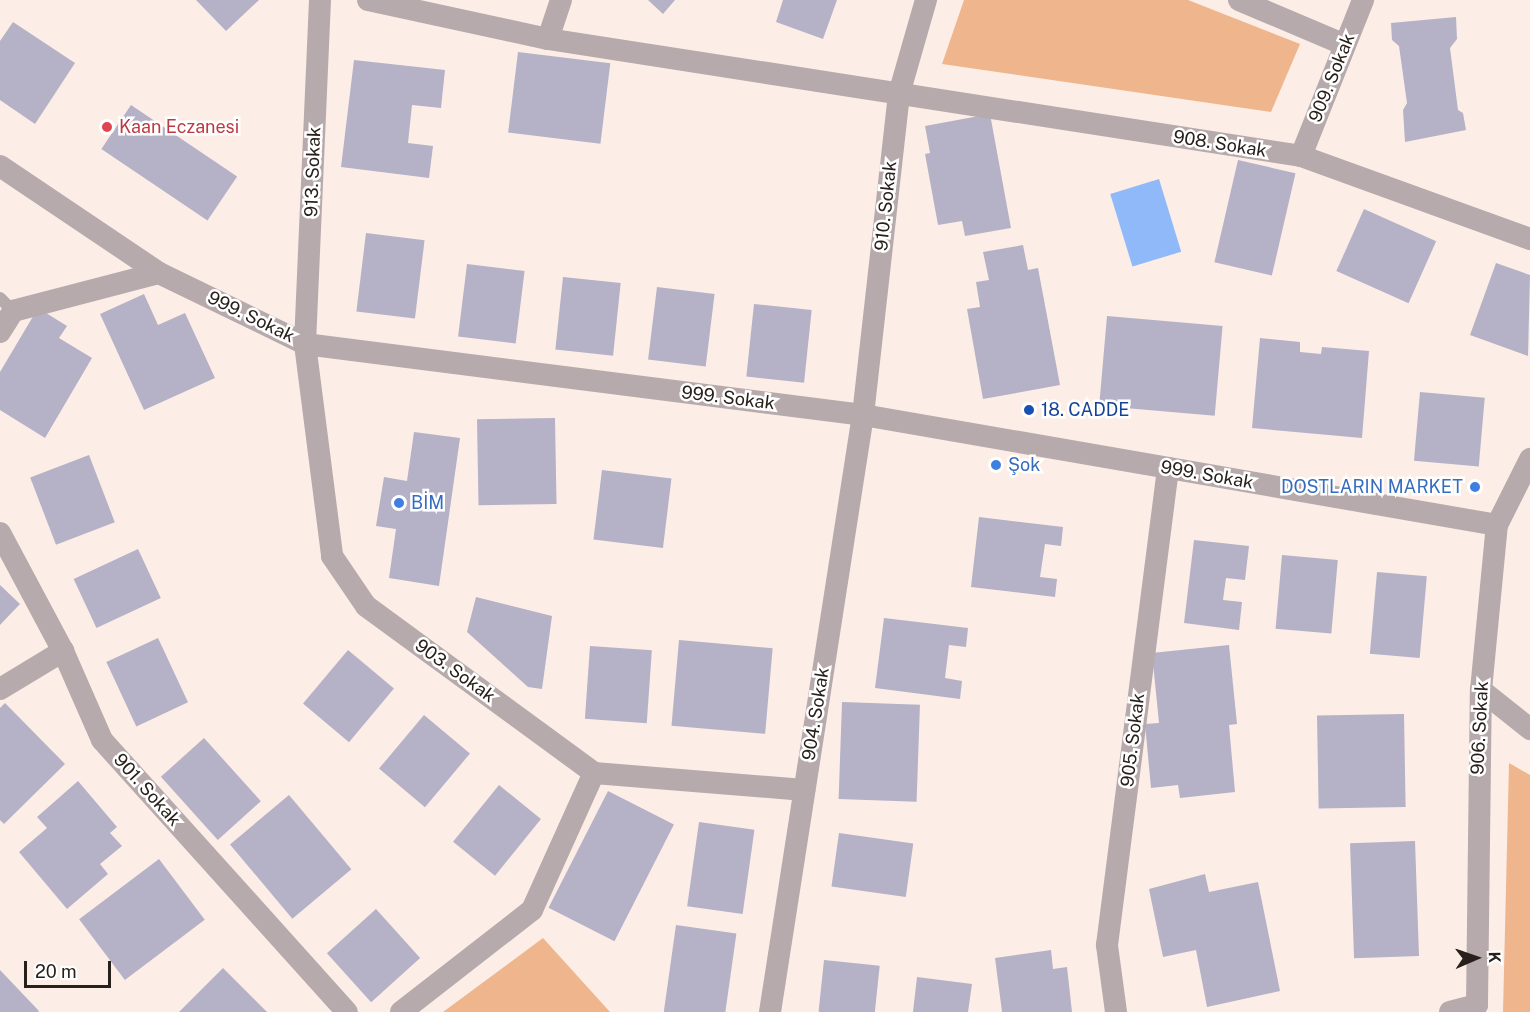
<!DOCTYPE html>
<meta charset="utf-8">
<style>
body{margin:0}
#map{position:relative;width:1530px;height:1012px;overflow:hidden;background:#fceee6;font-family:"Public Sans",sans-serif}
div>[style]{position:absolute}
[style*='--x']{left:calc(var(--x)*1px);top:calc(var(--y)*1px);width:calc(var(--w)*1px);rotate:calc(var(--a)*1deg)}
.green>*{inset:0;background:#efb58d}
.water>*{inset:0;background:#90b9f9;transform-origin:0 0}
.building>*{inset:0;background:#b5b1c7;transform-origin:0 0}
.lane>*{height:12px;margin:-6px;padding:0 6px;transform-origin:6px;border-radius:6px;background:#b6aaac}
.street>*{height:22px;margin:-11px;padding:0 11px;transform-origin:11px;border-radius:11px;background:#b6aaac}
.dots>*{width:16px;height:16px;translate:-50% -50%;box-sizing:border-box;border:3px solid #fff;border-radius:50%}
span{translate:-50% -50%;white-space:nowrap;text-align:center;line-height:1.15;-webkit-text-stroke:5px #fff;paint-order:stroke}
.street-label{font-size:18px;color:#28201b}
.health-label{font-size:18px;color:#be3a42}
.left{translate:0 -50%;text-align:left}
.transit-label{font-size:18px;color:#164399}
.shop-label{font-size:18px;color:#366cbe}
.right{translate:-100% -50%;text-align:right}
.north{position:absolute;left:1446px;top:928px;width:60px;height:60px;-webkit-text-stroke:4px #fff;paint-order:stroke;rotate:88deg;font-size:16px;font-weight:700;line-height:24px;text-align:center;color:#28201b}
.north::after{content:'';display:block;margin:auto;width:21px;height:27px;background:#28201b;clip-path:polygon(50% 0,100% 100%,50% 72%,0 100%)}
.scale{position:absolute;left:24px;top:961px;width:87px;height:27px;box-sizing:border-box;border:3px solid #28201b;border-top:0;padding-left:8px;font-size:18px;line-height:21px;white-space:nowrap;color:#28201b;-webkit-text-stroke:4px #fff;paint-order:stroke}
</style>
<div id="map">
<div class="green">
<div style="clip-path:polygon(964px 0,1188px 0,1300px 44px,1271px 112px,942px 64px)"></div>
<div style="clip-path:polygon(1509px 763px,1530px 775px,1530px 1012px,1503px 1012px)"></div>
<div style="clip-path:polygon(543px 938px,610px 1012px,443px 1012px)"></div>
</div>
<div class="water">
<div style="left:1159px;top:179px;width:76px;height:51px;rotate:73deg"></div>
</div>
<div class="building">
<div style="clip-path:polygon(196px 0,259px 0,226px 31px)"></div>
<div style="clip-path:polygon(648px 0,675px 0,663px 14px)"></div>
<div style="clip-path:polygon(783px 0,837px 0,823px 39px,776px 22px)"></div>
<div style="clip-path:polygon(1456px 17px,1457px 39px,1450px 48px,1458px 110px,1463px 113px,1466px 130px,1405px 142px,1403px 110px,1407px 103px,1399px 46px,1392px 40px,1391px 23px)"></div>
<div style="clip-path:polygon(13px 22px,75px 63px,35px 124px,0 100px,0 41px)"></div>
<div style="left:518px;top:52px;width:93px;height:81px;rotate:7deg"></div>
<div style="clip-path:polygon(354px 60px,445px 70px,441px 108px,412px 105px,408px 143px,433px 146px,429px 178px,341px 167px)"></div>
<div style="left:131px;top:105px;width:128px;height:53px;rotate:34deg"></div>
<div style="clip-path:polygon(990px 114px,1011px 228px,965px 236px,962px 221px,938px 225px,925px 154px,930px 153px,925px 126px)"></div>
<div style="left:1238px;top:160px;width:59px;height:105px;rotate:13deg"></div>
<div style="left:1364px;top:209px;width:79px;height:68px;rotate:24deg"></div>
<div style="left:366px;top:233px;width:59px;height:79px;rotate:7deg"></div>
<div style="clip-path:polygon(1023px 245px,1028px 270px,1038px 268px,1060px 385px,983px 399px,967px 309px,980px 307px,976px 282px,989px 280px,983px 252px)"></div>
<div style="clip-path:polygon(1496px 263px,1530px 275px,1528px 356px,1470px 335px)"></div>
<div style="left:467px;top:264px;width:58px;height:73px;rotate:7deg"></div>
<div style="left:563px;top:277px;width:58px;height:73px;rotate:6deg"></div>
<div style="left:657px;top:287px;width:58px;height:73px;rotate:7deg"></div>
<div style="clip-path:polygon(144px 294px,158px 325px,185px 313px,215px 378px,144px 410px,100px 314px)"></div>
<div style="left:754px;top:304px;width:58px;height:73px;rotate:6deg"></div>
<div style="clip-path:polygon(38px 308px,67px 326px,59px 338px,92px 358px,45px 438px,0 410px,0 372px)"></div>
<div style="left:1107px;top:316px;width:116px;height:90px;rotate:5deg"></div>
<div style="clip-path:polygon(1260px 338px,1300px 342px,1300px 352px,1321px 354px,1322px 347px,1369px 351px,1362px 438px,1252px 428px)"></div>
<div style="left:1420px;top:392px;width:65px;height:69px;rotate:5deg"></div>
<div style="left:555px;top:418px;width:86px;height:78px;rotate:89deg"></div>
<div style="clip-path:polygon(414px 432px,460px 438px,439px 586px,389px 578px,396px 529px,376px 526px,384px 477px,407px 481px)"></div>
<div style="left:89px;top:455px;width:72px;height:63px;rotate:69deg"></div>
<div style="left:602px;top:470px;width:70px;height:70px;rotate:7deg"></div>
<div style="clip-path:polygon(979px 517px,1063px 527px,1061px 546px,1045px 544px,1040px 577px,1057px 579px,1055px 597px,971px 587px)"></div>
<div style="clip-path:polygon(1194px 540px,1249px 546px,1245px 580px,1226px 578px,1223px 600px,1242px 602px,1239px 630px,1184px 623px)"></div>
<div style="left:138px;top:549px;width:54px;height:71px;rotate:65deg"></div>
<div style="left:1282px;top:555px;width:56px;height:74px;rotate:5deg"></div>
<div style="left:1377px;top:572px;width:50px;height:82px;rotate:5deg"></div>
<div style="clip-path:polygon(0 585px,20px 604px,0 625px)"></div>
<div style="clip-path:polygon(476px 597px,552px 616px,542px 689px,528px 687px,467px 632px)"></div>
<div style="clip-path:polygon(884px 618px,968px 628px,966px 647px,949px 645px,945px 678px,962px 681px,960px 699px,875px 688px)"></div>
<div style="left:158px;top:638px;width:71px;height:57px;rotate:65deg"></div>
<div style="left:679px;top:640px;width:94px;height:86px;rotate:5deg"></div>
<div style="clip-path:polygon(1229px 645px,1237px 724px,1229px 725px,1235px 792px,1180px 798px,1178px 785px,1151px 788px,1145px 724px,1159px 723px,1152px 653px)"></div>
<div style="left:590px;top:646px;width:62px;height:73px;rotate:4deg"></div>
<div style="left:348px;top:650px;width:60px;height:70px;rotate:40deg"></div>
<div style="left:842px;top:702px;width:78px;height:97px;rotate:2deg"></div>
<div style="clip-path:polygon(5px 703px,65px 764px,4px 824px,0 820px,0 708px)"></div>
<div style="left:1404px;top:714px;width:93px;height:87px;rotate:89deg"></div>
<div style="left:424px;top:715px;width:60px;height:70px;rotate:40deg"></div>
<div style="left:204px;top:738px;width:85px;height:58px;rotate:48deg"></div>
<div style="clip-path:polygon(78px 781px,117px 827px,110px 833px,122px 846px,100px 864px,108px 874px,67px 909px,19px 852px,47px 828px,37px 817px)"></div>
<div style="left:499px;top:785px;width:54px;height:73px;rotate:39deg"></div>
<div style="left:608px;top:791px;width:74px;height:131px;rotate:27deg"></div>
<div style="left:289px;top:795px;width:97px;height:77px;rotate:50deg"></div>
<div style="left:699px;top:822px;width:56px;height:85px;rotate:8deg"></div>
<div style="left:839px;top:833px;width:75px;height:54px;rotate:8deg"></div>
<div style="left:1415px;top:841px;width:115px;height:65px;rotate:88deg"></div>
<div style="left:159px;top:859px;width:76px;height:100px;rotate:53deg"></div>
<div style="clip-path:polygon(1205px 874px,1209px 892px,1258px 882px,1280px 991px,1207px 1007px,1196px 950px,1163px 957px,1149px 889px)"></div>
<div style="left:376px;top:909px;width:66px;height:66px;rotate:48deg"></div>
<div style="left:676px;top:925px;width:61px;height:88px;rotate:8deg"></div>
<div style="clip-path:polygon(1051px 950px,1053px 969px,1067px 967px,1072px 1012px,1002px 1012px,995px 958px)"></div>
<div style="left:824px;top:960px;width:56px;height:52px;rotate:6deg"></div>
<div style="clip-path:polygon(223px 968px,267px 1012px,179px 1012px)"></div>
<div style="clip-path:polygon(0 970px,39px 1011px,38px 1012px,0 1012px)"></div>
<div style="clip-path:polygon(917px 977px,972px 984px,968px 1012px,913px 1012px)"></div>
</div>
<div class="lane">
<div style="--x:0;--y:298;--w:18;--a:45"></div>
</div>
<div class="street">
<div style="--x:320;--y:0;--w:344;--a:92.5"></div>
<div style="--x:305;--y:344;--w:214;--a:82.7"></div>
<div style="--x:332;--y:556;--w:60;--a:55.8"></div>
<div style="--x:366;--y:606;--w:283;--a:36.2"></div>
<div style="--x:594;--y:773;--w:211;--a:4.6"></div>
<div style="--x:368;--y:0;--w:184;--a:12.2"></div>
<div style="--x:548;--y:39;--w:762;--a:8.83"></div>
<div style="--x:1301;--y:156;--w:244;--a:19.9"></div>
<div style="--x:1239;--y:0;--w:115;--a:23"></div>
<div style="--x:548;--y:39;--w:41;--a:-71.6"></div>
<div style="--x:1301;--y:156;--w:168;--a:-68.3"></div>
<div style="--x:0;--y:166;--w:192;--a:33.9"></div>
<div style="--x:159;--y:273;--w:162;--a:25.9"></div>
<div style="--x:305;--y:344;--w:562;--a:7.25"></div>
<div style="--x:863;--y:415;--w:643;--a:9.84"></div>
<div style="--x:0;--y:332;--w:25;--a:-58"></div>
<div style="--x:13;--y:311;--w:151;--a:-14.6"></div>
<div style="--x:0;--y:533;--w:134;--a:61.9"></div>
<div style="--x:63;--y:651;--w:97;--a:66.3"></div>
<div style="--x:102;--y:740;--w:366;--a:48"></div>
<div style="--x:0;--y:689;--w:74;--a:-31.1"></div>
<div style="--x:1481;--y:690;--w:63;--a:38.5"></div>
<div style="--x:401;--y:1012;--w:166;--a:-37.9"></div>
<div style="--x:532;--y:910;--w:150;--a:-65.7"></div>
<div style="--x:770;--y:1012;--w:604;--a:-81.15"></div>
<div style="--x:863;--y:415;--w:323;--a:-83.6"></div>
<div style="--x:899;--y:94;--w:98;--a:-74"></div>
<div style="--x:1116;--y:1012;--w:68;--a:-97.7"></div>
<div style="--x:1107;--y:945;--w:481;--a:-82.7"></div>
<div style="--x:1450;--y:1012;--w:28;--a:-15"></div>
<div style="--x:1477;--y:1005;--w:315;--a:-89.3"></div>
<div style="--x:1481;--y:690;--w:166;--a:-84.5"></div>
<div style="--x:1497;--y:525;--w:74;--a:-63.4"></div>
</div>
<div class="dots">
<div style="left:107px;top:127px;background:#e0444e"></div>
<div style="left:1029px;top:410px;background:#1a4fb4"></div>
<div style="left:996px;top:465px;background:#3f7fe0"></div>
<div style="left:1475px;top:487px;background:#3f7fe0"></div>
<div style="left:399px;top:503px;background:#3f7fe0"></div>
</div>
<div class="street-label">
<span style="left:1332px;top:78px;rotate:-68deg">909. Sokak</span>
<span style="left:1220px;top:144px;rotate:9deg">908. Sokak</span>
<span style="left:313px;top:172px;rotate:-88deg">913. Sokak</span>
<span style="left:886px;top:206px;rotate:-84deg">910. Sokak</span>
<span style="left:251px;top:317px;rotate:26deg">999. Sokak</span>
<span style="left:728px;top:398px;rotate:7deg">999. Sokak</span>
<span style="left:1207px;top:475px;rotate:10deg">999. Sokak</span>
<span style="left:455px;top:671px;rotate:36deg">903. Sokak</span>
<span style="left:816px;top:714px;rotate:-81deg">904. Sokak</span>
<span style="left:1480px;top:728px;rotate:-87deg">906. Sokak</span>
<span style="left:1133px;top:740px;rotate:-83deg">905. Sokak</span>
<span style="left:147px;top:790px;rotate:48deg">901. Sokak</span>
</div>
<div class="health-label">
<span class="left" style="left:119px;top:127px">Kaan Eczanesi</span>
</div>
<div class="transit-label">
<span class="left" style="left:1041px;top:410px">18. CADDE</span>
</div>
<div class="shop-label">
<span class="left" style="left:1008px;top:465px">Şok</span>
<span class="right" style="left:1463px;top:487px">DOSTLARIN MARKET</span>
<span class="left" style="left:411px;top:503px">BİM</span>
</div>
<div class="north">K</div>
<div class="scale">20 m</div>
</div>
